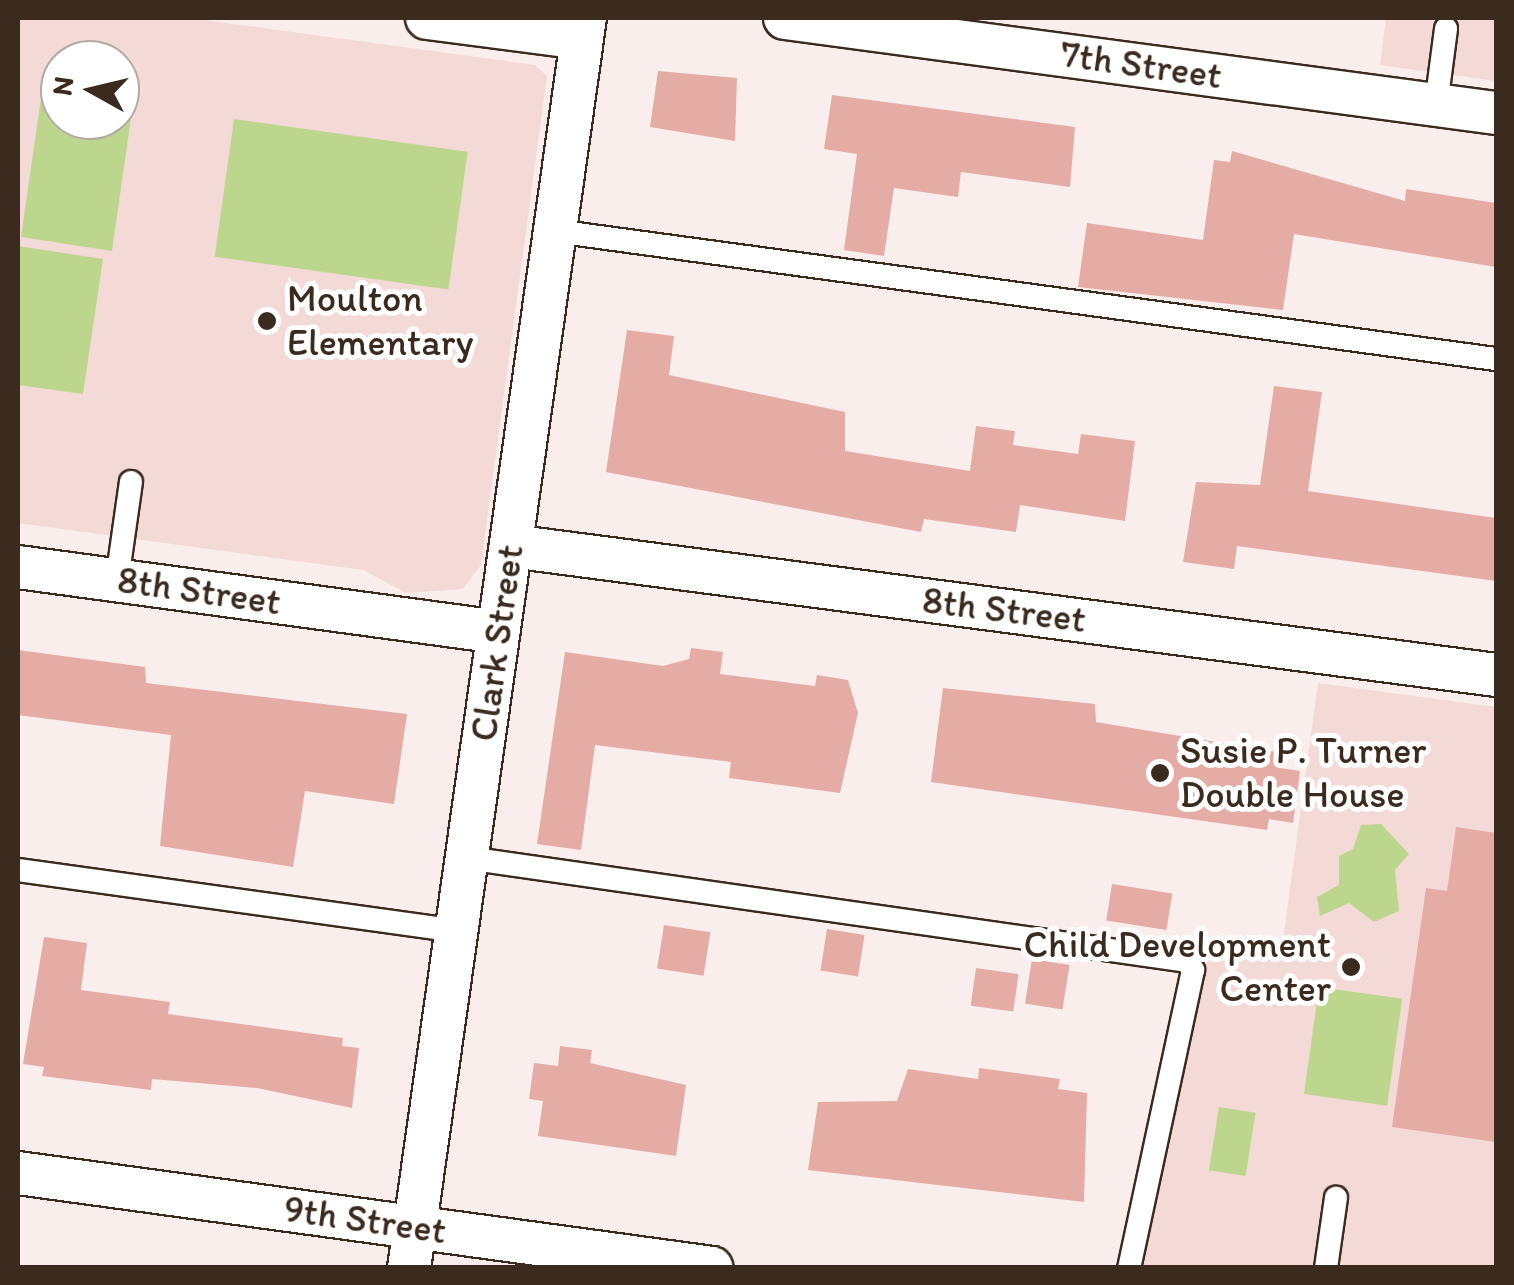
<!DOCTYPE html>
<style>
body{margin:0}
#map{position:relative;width:1514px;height:1285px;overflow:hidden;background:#faeeed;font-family:Itim,sans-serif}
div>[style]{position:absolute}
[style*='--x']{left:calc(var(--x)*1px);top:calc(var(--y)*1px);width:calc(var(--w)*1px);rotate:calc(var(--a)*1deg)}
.built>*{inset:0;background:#f4dad7}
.green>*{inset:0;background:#bdd68d;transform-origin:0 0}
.building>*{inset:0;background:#e5aba5;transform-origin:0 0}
.roads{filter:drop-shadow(2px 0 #3b2a1e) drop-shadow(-2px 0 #3b2a1e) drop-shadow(0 2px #3b2a1e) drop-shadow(0 -2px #3b2a1e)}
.service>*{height:22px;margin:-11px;padding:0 11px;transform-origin:11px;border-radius:11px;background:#fff}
.minor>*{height:42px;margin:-21px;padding:0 21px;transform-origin:21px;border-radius:21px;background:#fff}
.dots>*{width:28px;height:28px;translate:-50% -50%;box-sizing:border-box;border:5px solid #fff;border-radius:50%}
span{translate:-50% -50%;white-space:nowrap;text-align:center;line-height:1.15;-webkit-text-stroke:10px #fff;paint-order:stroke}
.street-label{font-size:38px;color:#3b2a1e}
.poi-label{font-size:38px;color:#3b2a1e}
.left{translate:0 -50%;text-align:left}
.right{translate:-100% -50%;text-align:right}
.frame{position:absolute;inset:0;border:20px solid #3b2a1e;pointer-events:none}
.north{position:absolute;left:40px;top:40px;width:100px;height:100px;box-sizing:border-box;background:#fff;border:2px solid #b1aaa5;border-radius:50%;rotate:278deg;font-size:28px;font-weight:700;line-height:40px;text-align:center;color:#3b2a1e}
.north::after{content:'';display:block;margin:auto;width:35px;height:45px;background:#3b2a1e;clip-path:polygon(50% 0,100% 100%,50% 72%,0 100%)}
</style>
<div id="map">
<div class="built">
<div style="clip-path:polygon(evenodd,18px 18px,189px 18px,535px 65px,547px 76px,481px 565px,463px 589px,406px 593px,363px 570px,18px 523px,18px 18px,60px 60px,120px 60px,120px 120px,60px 120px,60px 60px)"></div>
<div style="clip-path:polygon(1386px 18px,1496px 18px,1496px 81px,1380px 65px)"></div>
<div style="clip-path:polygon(1318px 683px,1496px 707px,1496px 1267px,1139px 1268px,1209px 952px,1202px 946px,1281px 955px)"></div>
</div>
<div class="green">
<div style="clip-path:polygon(44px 77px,60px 79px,60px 120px,120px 120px,120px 88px,135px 90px,112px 251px,21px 237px)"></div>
<div style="left:234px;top:119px;width:236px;height:139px;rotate:8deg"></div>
<div style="clip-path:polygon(18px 246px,103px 259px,83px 394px,18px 385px)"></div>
<div style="clip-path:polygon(1381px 824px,1409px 854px,1395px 870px,1399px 911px,1374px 922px,1349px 903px,1320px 916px,1317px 897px,1339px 885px,1339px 856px,1353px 849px,1361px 825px)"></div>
<div style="left:1319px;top:987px;width:84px;height:108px;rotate:8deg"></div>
<div style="left:1219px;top:1107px;width:37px;height:64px;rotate:9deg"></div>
</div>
<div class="building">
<div style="clip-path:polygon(658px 71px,737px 78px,735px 141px,650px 127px)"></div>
<div style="clip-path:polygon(832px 95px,1075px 127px,1070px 187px,961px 172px,958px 197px,894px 188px,884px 256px,844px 250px,857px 154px,824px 149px)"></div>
<div style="clip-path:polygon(1232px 151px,1405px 201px,1406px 189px,1496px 203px,1496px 267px,1294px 234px,1283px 310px,1078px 287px,1087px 223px,1203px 240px,1214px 160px,1230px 162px)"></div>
<div style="clip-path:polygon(627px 330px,674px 336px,669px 375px,845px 412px,845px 451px,970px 471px,976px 426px,1015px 431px,1013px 445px,1078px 454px,1081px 434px,1135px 441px,1125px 521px,1020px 505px,1016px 532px,924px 519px,921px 532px,606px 472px)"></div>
<div style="clip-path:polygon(1274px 386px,1322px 392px,1308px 491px,1496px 518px,1496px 581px,1237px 546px,1234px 569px,1183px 562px,1196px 482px,1260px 485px)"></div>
<div style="clip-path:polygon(691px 648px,723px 652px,720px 674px,815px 686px,817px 675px,848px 680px,858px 713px,840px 793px,729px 778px,731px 762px,595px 745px,581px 850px,537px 844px,565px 652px,663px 666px,689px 659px)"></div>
<div style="clip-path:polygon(18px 650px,145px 667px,146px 683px,407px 714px,394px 804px,305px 791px,293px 867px,160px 846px,171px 735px,18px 715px)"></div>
<div style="clip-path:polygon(943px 688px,1095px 704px,1096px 722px,1282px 753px,1280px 768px,1300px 771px,1293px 823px,1269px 819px,1267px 830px,931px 782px)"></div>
<div style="clip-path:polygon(1456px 827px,1496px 833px,1496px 1142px,1392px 1127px,1426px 888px,1447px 891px)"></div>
<div style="left:1112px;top:884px;width:61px;height:37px;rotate:9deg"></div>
<div style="left:664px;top:925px;width:47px;height:44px;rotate:9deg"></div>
<div style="left:827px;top:929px;width:38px;height:42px;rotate:9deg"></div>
<div style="clip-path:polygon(44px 937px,87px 943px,81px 990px,170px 1002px,168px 1014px,343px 1038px,342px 1046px,359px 1048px,352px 1108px,257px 1088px,152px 1079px,151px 1090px,42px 1076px,44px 1067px,23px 1064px)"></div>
<div style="left:1032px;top:959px;width:38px;height:45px;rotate:9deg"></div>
<div style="left:976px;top:968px;width:43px;height:38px;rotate:8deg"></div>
<div style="clip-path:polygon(560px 1046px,592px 1050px,590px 1063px,686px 1085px,676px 1156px,538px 1136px,543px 1101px,529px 1099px,534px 1063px,558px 1066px)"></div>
<div style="clip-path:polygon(979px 1068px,1060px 1079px,1058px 1089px,1087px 1093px,1084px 1202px,808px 1170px,818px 1102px,897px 1101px,908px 1069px,978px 1079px)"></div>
</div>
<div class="roads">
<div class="service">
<div style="--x:1436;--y:105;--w:77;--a:-82.5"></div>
<div style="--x:555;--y:231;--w:950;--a:7.75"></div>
<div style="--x:117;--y:580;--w:99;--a:-81.9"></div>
<div style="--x:467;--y:858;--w:727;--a:8.14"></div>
<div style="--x:1187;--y:961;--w:11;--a:56"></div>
<div style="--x:1193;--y:970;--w:305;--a:102.1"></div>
<div style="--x:18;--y:870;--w:442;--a:7.9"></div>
<div style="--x:1326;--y:1268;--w:71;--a:-81.9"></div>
</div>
<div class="minor">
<div style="--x:427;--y:18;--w:156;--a:7.4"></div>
<div style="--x:785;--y:18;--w:717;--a:7.61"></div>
<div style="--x:511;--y:546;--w:993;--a:7.46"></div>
<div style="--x:18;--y:567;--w:485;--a:7.7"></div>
<div style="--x:18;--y:1173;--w:700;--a:7.79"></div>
<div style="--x:409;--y:1268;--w:1262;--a:-81.99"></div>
</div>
</div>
<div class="dots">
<div style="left:267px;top:321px;background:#3b2a1e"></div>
<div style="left:1160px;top:773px;background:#3b2a1e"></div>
<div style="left:1351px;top:967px;background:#3b2a1e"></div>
</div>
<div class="street-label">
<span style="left:1141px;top:65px;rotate:8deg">7th Street</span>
<span style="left:199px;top:591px;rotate:8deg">8th Street</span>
<span style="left:1004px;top:610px;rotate:7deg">8th Street</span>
<span style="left:497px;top:643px;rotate:-82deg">Clark Street</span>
<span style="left:365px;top:1220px;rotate:8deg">9th Street</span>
</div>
<div class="poi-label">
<span class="left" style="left:287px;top:321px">Moulton<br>Elementary</span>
<span class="left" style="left:1180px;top:773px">Susie P. Turner<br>Double House</span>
<span class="right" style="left:1331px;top:967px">Child Development<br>Center</span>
</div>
<div class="frame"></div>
<div class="north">N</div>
</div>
